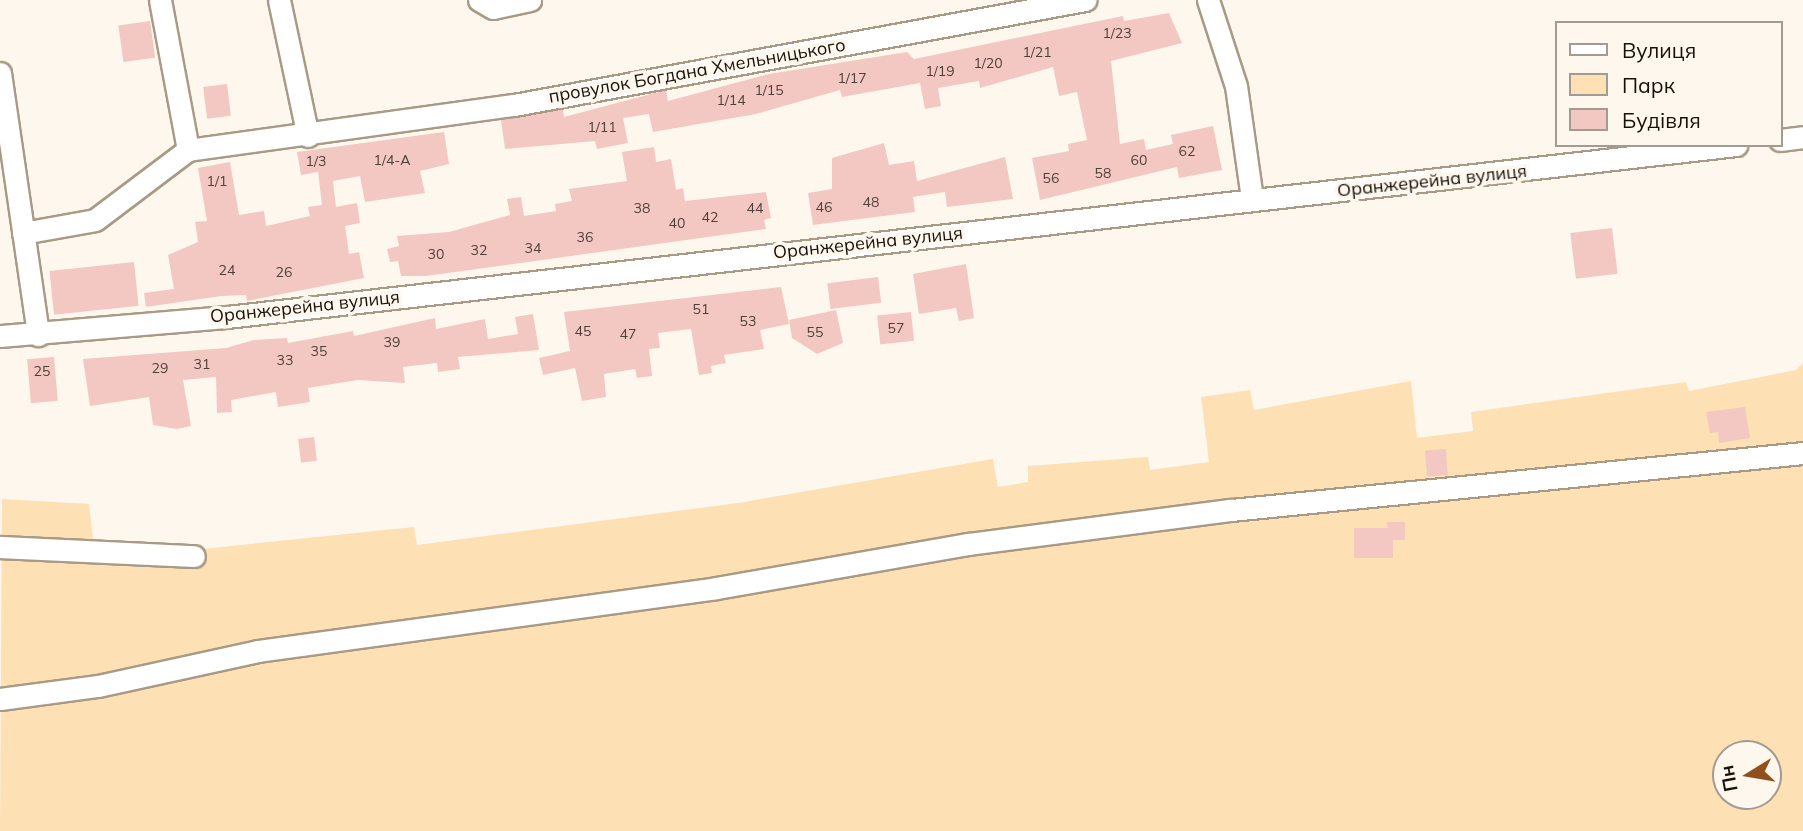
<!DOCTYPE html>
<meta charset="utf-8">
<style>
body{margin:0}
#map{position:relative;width:1803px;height:831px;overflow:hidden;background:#fdf7ee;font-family:Mulish,sans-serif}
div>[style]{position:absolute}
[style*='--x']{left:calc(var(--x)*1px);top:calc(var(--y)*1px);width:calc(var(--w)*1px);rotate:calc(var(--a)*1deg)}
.green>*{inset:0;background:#fde0b4}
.building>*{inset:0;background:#f3c8c3;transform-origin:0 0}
.roads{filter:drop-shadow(2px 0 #a89a85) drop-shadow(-2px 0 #a89a85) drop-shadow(0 2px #a89a85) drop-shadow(0 -2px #a89a85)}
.minor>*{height:21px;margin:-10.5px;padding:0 10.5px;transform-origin:10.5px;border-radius:10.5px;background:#fff}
span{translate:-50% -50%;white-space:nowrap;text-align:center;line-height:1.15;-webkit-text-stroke:7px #fdf7ee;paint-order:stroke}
.number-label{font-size:14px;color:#4e3f38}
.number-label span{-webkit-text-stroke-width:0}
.street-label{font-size:18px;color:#17110a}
.legend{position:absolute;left:1555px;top:21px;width:228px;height:126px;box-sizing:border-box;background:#fdf7ee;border:2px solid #a19b93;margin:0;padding:9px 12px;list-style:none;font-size:21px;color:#17110a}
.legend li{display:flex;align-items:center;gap:14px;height:35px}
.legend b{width:35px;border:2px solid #a19b93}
.north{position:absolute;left:1712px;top:740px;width:70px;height:70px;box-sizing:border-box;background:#fdf7ee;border:2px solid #a19b93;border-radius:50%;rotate:259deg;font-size:19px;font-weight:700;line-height:28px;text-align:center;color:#17110a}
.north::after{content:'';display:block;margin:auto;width:24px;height:32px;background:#914f1c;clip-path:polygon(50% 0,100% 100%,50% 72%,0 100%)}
</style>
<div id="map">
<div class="green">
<div style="clip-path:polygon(evenodd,1803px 363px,1803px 831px,0 831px,2px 499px,89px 504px,94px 548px,183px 551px,414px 527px,417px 545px,738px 503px,993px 459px,998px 487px,1028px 482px,1028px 466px,1148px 457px,1150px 470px,1209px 462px,1201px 397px,1250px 390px,1254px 410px,1411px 381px,1417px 438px,1473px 431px,1471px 412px,1686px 382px,1689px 391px,1796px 370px,1803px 363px,1726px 754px,1768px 754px,1768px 796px,1726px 796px,1726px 754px)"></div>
</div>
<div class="building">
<div style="clip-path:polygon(1169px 13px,1182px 43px,1111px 61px,1120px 144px,1144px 139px,1146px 150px,1173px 144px,1171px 135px,1213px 126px,1222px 170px,1179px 178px,1177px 167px,1040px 200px,1032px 158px,1069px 151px,1068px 144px,1087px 140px,1077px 92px,1059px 96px,1053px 67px,980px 88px,979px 81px,938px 88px,941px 106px,925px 109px,920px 83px,842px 97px,840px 90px,756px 114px,653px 132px,649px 114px,623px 118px,628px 143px,597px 149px,595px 141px,505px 149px,501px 120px,563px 109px,564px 117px,666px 90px,668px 101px,769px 74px,907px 52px,914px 59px,1123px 16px,1124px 21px)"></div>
<div style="left:150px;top:21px;width:37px;height:32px;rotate:82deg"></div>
<div style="left:227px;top:84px;width:32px;height:24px;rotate:83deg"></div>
<div style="clip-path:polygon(444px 132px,449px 164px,420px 171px,425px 193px,365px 202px,360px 176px,333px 181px,336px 207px,357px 203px,360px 223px,345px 226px,349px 254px,359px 252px,364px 278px,247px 301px,246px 295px,221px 296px,146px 307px,144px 293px,174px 289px,168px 255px,198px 242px,195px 222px,207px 221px,198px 168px,230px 162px,239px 215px,264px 211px,266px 226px,310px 216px,308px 207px,322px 205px,318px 172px,301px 175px,297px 152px)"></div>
<div style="clip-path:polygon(884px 143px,889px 165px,914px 161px,917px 181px,1005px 157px,1013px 199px,947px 207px,945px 192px,913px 197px,915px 212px,813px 225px,808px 193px,832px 189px,832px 158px)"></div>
<div style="clip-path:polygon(654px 147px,656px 162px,671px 159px,676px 190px,683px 188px,685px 201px,766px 192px,771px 218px,764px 220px,766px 229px,426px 276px,401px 276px,398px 261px,390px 262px,387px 249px,399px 246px,397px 236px,449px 232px,510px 215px,507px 199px,521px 197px,524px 216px,556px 211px,555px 204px,572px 201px,569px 189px,627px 181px,622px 152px)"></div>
<div style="left:1612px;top:228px;width:46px;height:42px;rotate:83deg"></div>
<div style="left:134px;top:262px;width:44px;height:85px;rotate:84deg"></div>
<div style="clip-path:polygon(966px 264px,974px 318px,959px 321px,956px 308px,919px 314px,913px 274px)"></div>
<div style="left:878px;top:277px;width:26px;height:51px;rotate:83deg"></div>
<div style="clip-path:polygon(781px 287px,789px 324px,760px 330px,764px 349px,724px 355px,726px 363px,711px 366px,712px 373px,699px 375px,691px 329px,658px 333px,660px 348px,649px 349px,652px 376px,637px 378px,635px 369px,604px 374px,606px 397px,582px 401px,575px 368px,543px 375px,539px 358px,570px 351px,564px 312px)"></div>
<div style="clip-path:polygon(836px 310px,843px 343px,817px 354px,792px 338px,789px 320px)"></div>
<div style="left:911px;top:312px;width:29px;height:34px;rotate:84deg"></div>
<div style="clip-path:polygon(533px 314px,539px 350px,458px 357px,460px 369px,438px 372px,437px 363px,403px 367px,405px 383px,358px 380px,308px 388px,310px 402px,278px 407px,276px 392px,231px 400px,232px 412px,217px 413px,216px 377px,183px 380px,191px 426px,177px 429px,153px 425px,149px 397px,90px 406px,83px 359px,226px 348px,254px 340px,287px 338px,288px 343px,353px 331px,354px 336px,435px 318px,436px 329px,485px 319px,488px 339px,518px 334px,515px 317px)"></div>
<div style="left:54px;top:357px;width:44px;height:27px;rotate:85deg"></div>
<div style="clip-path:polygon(1745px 407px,1750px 438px,1719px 443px,1718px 432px,1710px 433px,1706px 412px)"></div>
<div style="left:314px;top:437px;width:24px;height:16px;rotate:83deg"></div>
<div style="left:1446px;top:449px;width:26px;height:21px;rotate:86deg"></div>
<div style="clip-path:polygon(1387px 522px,1405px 522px,1405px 540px,1393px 540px,1393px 558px,1354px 558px,1354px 528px,1388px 528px)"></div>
</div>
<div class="roads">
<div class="minor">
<div style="--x:160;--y:0;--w:153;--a:79.4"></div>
<div style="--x:279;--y:0;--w:139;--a:78"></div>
<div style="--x:479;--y:0;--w:16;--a:30"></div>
<div style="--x:493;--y:8;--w:38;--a:-12"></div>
<div style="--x:1208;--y:0;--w:90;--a:72"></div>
<div style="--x:1236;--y:86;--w:114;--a:81.9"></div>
<div style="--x:0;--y:73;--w:265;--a:81.7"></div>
<div style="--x:1780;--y:140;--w:23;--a:-7"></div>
<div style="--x:23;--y:233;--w:73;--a:-10.2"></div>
<div style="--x:95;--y:220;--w:116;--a:-37"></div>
<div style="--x:188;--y:150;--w:329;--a:-7.9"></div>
<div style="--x:514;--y:105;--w:581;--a:-10.42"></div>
<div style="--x:0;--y:336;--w:228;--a:-4.8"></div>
<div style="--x:227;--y:317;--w:1519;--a:-6.5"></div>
<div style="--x:0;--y:547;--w:194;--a:2.7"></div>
<div style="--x:0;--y:699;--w:99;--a:-7.6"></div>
<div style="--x:98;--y:686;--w:164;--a:-12.3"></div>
<div style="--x:258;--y:651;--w:462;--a:-7.8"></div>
<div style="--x:716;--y:588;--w:256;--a:-9.9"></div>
<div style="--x:968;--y:544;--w:265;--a:-7.4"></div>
<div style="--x:1231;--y:510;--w:575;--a:-5.69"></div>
</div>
</div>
<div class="number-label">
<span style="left:1117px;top:33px">1/23</span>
<span style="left:1037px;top:52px">1/21</span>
<span style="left:988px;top:63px">1/20</span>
<span style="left:940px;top:71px">1/19</span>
<span style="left:852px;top:78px">1/17</span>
<span style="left:769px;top:90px">1/15</span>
<span style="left:731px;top:100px">1/14</span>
<span style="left:602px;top:127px">1/11</span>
<span style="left:1187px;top:151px">62</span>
<span style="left:392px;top:160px">1/4-А</span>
<span style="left:1139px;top:160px">60</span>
<span style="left:316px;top:161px">1/3</span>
<span style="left:1103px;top:173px">58</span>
<span style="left:1051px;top:178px">56</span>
<span style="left:217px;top:181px">1/1</span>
<span style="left:871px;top:202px">48</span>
<span style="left:824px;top:207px">46</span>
<span style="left:642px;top:208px">38</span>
<span style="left:755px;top:208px">44</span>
<span style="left:710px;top:217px">42</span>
<span style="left:677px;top:223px">40</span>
<span style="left:585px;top:237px">36</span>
<span style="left:533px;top:248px">34</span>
<span style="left:479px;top:250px">32</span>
<span style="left:436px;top:254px">30</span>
<span style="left:227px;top:270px">24</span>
<span style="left:284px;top:272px">26</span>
<span style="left:701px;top:309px">51</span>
<span style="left:748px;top:321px">53</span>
<span style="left:896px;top:328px">57</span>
<span style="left:583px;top:331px">45</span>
<span style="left:815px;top:332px">55</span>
<span style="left:628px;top:334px">47</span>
<span style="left:392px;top:342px">39</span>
<span style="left:319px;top:351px">35</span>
<span style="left:285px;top:360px">33</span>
<span style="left:202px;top:364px">31</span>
<span style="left:160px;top:368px">29</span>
<span style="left:42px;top:371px">25</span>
</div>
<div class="street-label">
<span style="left:697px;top:71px;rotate:-10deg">провулок Богдана Хмельницького</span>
<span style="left:1432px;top:181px;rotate:-6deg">Оранжерейна вулиця</span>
<span style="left:868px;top:243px;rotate:-6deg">Оранжерейна вулиця</span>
<span style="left:305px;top:307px;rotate:-6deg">Оранжерейна вулиця</span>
</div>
<ul class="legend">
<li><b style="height:9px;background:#fff"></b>Вулиця</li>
<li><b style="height:19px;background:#fde0b4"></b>Парк</li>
<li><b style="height:19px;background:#f3c8c3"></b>Будівля</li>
</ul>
<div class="north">Пн</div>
</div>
